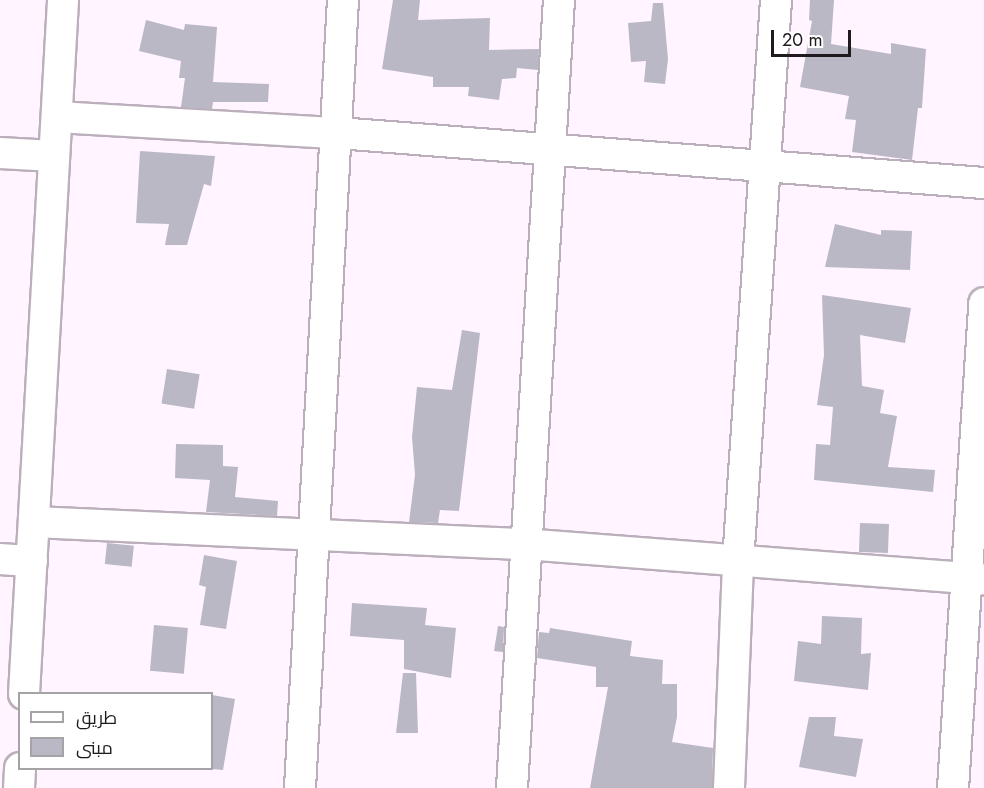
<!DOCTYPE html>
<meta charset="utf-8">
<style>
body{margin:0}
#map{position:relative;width:984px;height:788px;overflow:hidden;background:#fff4ff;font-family:Jost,Cairo,sans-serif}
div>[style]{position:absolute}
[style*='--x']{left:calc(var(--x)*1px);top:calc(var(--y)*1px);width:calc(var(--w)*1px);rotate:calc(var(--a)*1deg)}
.building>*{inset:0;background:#bab8c5;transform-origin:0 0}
.roads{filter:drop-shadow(2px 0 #baafba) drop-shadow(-2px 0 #baafba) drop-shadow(0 2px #baafba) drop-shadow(0 -2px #baafba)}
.minor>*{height:30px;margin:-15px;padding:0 15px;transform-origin:15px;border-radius:15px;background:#fff}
span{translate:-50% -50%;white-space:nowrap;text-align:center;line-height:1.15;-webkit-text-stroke:4.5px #fff;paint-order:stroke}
.legend{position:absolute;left:18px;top:692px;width:195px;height:78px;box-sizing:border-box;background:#fff;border:2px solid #a5a3a5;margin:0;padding:8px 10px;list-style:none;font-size:18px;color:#1e1a1e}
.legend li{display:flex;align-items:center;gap:12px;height:30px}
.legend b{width:30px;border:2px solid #a5a3a5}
.scale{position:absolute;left:771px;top:30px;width:80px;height:27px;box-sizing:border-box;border:3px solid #1e1a1e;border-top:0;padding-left:8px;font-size:18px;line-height:21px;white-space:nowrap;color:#1e1a1e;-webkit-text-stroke:4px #fff;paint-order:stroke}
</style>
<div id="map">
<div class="building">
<div style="clip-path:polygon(393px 0,420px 0,418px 20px,490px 18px,489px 50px,539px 49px,538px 70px,517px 68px,516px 78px,502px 79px,499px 100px,468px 96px,469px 87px,433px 87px,433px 77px,382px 69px)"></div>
<div style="clip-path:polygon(810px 0,834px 0,831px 44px,891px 54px,891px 43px,926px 49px,922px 108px,918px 108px,912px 160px,852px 152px,856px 120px,845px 119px,849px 96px,800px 87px,812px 21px,809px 20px)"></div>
<div style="clip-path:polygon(653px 3px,663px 3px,668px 59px,665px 84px,644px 82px,646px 61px,631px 62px,628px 23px,651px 21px)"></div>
<div style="clip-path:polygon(146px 20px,184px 30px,185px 24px,217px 27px,213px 82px,269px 84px,268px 102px,213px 102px,212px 109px,181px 107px,185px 78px,179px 78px,181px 61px,139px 51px)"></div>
<div style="clip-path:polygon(140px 151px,215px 156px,211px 186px,204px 184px,187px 245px,165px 245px,169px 224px,136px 223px)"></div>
<div style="clip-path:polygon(835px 224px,881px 235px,881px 230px,912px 231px,910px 270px,825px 267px)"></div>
<div style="clip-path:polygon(822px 295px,911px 308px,905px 343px,860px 335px,862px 386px,884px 390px,880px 413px,897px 416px,888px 467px,935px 470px,933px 492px,814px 480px,816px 444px,830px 445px,833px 407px,817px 405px,824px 355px)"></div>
<div style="clip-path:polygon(462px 330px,480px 333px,459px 511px,440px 510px,438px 523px,409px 522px,415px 475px,412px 437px,417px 387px,452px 390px)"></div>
<div style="left:167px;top:369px;width:33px;height:35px;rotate:9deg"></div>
<div style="clip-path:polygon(176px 444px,223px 445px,223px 466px,238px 467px,235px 497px,278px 501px,277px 516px,206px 512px,210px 480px,175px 478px)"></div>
<div style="left:860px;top:523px;width:29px;height:29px;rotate:2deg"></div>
<div style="left:107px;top:543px;width:27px;height:21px;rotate:6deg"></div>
<div style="clip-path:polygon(204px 555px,237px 561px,226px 629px,200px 625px,206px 587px,199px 585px)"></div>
<div style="clip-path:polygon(352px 603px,427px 608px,425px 625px,456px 628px,451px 678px,404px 669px,404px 640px,350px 636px)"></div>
<div style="clip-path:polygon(822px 616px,862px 618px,861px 654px,871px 653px,868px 690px,794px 681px,798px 641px,821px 644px)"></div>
<div style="left:154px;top:625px;width:34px;height:46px;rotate:5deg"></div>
<div style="clip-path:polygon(498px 626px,504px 627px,503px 652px,494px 651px)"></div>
<div style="clip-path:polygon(550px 628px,632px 641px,630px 656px,663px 660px,662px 684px,677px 684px,677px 717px,672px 742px,713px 748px,712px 788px,590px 788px,608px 687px,596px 687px,596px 667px,537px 658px,539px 632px,549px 633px)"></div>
<div style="clip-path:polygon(403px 673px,416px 673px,418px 733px,396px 733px)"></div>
<div style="clip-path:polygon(212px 695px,235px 699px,223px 770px,212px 769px)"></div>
<div style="clip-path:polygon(809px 717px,836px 717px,834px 736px,863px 739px,856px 777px,799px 767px)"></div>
</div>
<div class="roads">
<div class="minor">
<div style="--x:57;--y:117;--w:281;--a:3.3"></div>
<div style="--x:338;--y:133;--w:648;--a:4.43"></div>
<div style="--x:0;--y:153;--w:54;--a:3.2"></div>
<div style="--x:34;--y:522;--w:490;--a:2.6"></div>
<div style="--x:524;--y:544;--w:461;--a:4.4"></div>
<div style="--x:0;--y:559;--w:32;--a:4"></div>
<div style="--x:24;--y:694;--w:695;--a:-86.78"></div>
<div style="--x:19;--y:788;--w:20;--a:-87"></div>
<div style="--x:300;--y:788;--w:789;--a:-86.88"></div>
<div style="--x:512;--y:788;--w:789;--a:-86.59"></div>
<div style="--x:729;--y:788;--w:226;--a:-87.7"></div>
<div style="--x:738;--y:562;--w:563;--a:-86.13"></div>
<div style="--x:953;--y:788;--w:486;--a:-86.3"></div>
</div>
</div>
<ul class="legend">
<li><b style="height:8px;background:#fff"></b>طريق</li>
<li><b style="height:16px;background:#bab8c5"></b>مبنى</li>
</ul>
<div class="scale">20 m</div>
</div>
